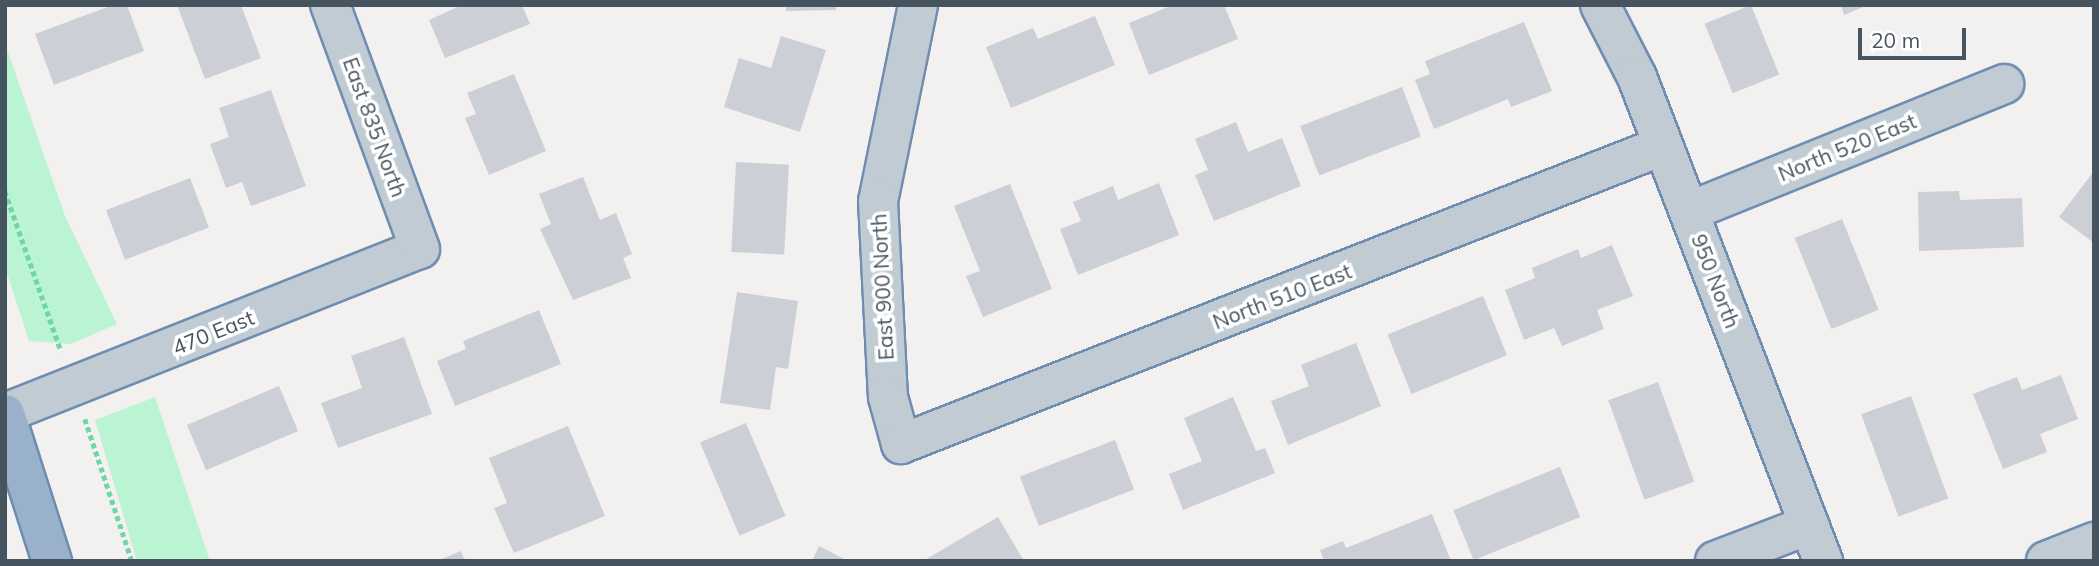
<!DOCTYPE html>
<style>
body{margin:0}
#map{position:relative;width:2099px;height:566px;overflow:hidden;background:#f3f0f0;font-family:Mulish,sans-serif}
div>[style]{position:absolute}
[style*='--x']{left:calc(var(--x)*1px);top:calc(var(--y)*1px);width:calc(var(--w)*1px);rotate:calc(var(--a)*1deg)}
.green>*{inset:0;background:#bbf4d2}
.building>*{inset:0;background:#cccfd6;transform-origin:0 0}
.path>*{height:4.5px;margin-top:-2.25px;transform-origin:0;background:repeating-linear-gradient(90deg,#6fd6a4 0 5px,transparent 0 8.5px)}
.roads{filter:drop-shadow(2px 0 #6f8db0) drop-shadow(-2px 0 #6f8db0) drop-shadow(0 2px #6f8db0) drop-shadow(0 -2px #6f8db0)}
.minor>*{height:38px;margin:-19px;padding:0 19px;transform-origin:19px;border-radius:19px;background:#c0cbd4}
.tertiary>*{height:38px;margin:-19px;padding:0 19px;transform-origin:19px;border-radius:19px;background:#c0cbd4}
.trunk>*{height:38px;margin:-19px;padding:0 19px;transform-origin:19px;border-radius:19px;background:#99b1cb}
span{translate:-50% -50%;white-space:nowrap;text-align:center;line-height:1.15;-webkit-text-stroke:7px #fff;paint-order:stroke}
.street-label{font-size:21px;color:#465460}
.frame{position:absolute;inset:0;border:7px solid #465460;pointer-events:none}
.scale{position:absolute;left:1858px;top:28px;width:108px;height:32px;box-sizing:border-box;border:4px solid #465460;border-top:0;padding-left:9px;font-size:21px;line-height:24px;white-space:nowrap;color:#465460;-webkit-text-stroke:5px #fff;paint-order:stroke}
</style>
<div id="map">
<div class="green">
<div style="clip-path:polygon(5px 43px,65px 216px,117px 324px,71px 344px,29px 341px,5px 267px)"></div>
<div style="clip-path:polygon(155px 397px,210px 561px,137px 561px,95px 420px)"></div>
</div>
<div class="building">
<div style="clip-path:polygon(113px 5px,127px 5px,144px 51px,54px 85px,35px 34px)"></div>
<div style="clip-path:polygon(177px 5px,241px 5px,261px 58px,205px 79px)"></div>
<div style="clip-path:polygon(462px 5px,522px 5px,530px 24px,445px 58px,429px 20px)"></div>
<div style="clip-path:polygon(786px 5px,836px 5px,836px 10px,786px 11px)"></div>
<div style="clip-path:polygon(1173px 5px,1224px 5px,1238px 39px,1149px 75px,1129px 23px)"></div>
<div style="left:1751px;top:5px;width:75px;height:50px;rotate:68deg"></div>
<div style="clip-path:polygon(1841px 5px,1868px 5px,1844px 15px)"></div>
<div style="clip-path:polygon(1095px 16px,1115px 65px,1011px 108px,986px 47px,1033px 28px,1038px 39px)"></div>
<div style="clip-path:polygon(1524px 22px,1552px 91px,1511px 107px,1508px 99px,1434px 129px,1415px 80px,1430px 74px,1425px 61px)"></div>
<div style="clip-path:polygon(781px 36px,826px 50px,800px 132px,724px 107px,739px 58px,771px 68px)"></div>
<div style="clip-path:polygon(514px 74px,546px 151px,489px 175px,465px 118px,476px 114px,467px 93px)"></div>
<div style="left:1402px;top:87px;width:53px;height:109px;rotate:69deg"></div>
<div style="clip-path:polygon(271px 90px,306px 186px,251px 206px,242px 182px,226px 188px,210px 144px,229px 137px,219px 108px)"></div>
<div style="clip-path:polygon(1236px 122px,1248px 152px,1282px 138px,1301px 186px,1214px 221px,1195px 175px,1208px 170px,1195px 139px)"></div>
<div style="left:736px;top:162px;width:53px;height:90px;rotate:3deg"></div>
<div style="clip-path:polygon(2094px 171px,2094px 243px,2059px 217px)"></div>
<div style="clip-path:polygon(583px 177px,600px 220px,616px 213px,632px 254px,623px 258px,631px 278px,573px 300px,540px 229px,551px 224px,539px 194px)"></div>
<div style="left:190px;top:178px;width:53px;height:90px;rotate:69deg"></div>
<div style="clip-path:polygon(1159px 183px,1179px 235px,1078px 275px,1060px 229px,1081px 221px,1073px 202px,1113px 186px,1118px 200px)"></div>
<div style="clip-path:polygon(1010px 184px,1052px 289px,983px 317px,966px 276px,980px 271px,954px 206px)"></div>
<div style="clip-path:polygon(1959px 191px,1960px 200px,2022px 198px,2024px 247px,1919px 251px,1918px 192px)"></div>
<div style="left:1842px;top:219px;width:98px;height:51px;rotate:68deg"></div>
<div style="clip-path:polygon(1612px 245px,1633px 296px,1597px 310px,1604px 329px,1562px 346px,1554px 328px,1524px 340px,1505px 290px,1535px 278px,1532px 268px,1578px 249px,1581px 258px)"></div>
<div style="clip-path:polygon(737px 292px,798px 301px,788px 369px,776px 367px,770px 410px,720px 403px)"></div>
<div style="left:1483px;top:296px;width:64px;height:103px;rotate:68deg"></div>
<div style="clip-path:polygon(539px 310px,561px 364px,455px 406px,437px 361px,466px 349px,463px 341px)"></div>
<div style="clip-path:polygon(404px 337px,432px 414px,338px 448px,321px 403px,362px 388px,351px 356px)"></div>
<div style="clip-path:polygon(1356px 343px,1381px 406px,1288px 445px,1271px 401px,1309px 386px,1301px 365px)"></div>
<div style="clip-path:polygon(2061px 375px,2078px 419px,2040px 434px,2047px 452px,2003px 469px,1973px 394px,2017px 377px,2022px 390px)"></div>
<div style="left:1658px;top:382px;width:106px;height:53px;rotate:70deg"></div>
<div style="left:279px;top:386px;width:49px;height:100px;rotate:67deg"></div>
<div style="left:1911px;top:396px;width:109px;height:53px;rotate:70deg"></div>
<div style="clip-path:polygon(1233px 397px,1256px 451px,1265px 448px,1275px 473px,1183px 510px,1169px 474px,1202px 461px,1184px 418px)"></div>
<div style="left:746px;top:423px;width:101px;height:50px;rotate:67deg"></div>
<div style="clip-path:polygon(568px 426px,605px 516px,514px 553px,494px 508px,507px 503px,489px 458px)"></div>
<div style="left:1115px;top:440px;width:53px;height:102px;rotate:69deg"></div>
<div style="left:1560px;top:467px;width:54px;height:115px;rotate:68deg"></div>
<div style="clip-path:polygon(1432px 514px,1451px 561px,1324px 561px,1320px 550px,1343px 541px,1346px 548px)"></div>
<div style="clip-path:polygon(998px 517px,1024px 561px,923px 561px)"></div>
<div style="clip-path:polygon(819px 546px,848px 561px,812px 561px)"></div>
<div style="clip-path:polygon(461px 551px,465px 561px,437px 561px)"></div>
</div>
<div class="path">
<div style="--x:5;--y:191;--w:170;--a:70.7"></div>
<div style="--x:85;--y:419;--w:150;--a:71.7"></div>
</div>
<div class="roads">
<div class="minor">
<div style="--x:918;--y:5;--w:200;--a:101.5"></div>
<div style="--x:878;--y:201;--w:196;--a:87.1"></div>
<div style="--x:888;--y:397;--w:49;--a:74.5"></div>
<div style="--x:901;--y:444;--w:817;--a:-21.38"></div>
<div style="--x:1690;--y:211;--w:339;--a:-22"></div>
<div style="--x:5;--y:413;--w:446;--a:-21.6"></div>
<div style="--x:420;--y:249;--w:260;--a:-110.2"></div>
<div style="--x:1715;--y:561;--w:101;--a:-21"></div>
<div style="--x:2046;--y:561;--w:52;--a:-21.6"></div>
</div>
<div class="tertiary">
<div style="--x:1600;--y:5;--w:81;--a:62.8"></div>
<div style="--x:1637;--y:77;--w:519;--a:68.98"></div>
</div>
<div class="trunk">
<div style="--x:5;--y:414;--w:154;--a:72.3"></div>
</div>
</div>
<div class="street-label">
<span style="left:375px;top:127px;rotate:70deg">East 835 North</span>
<span style="left:1847px;top:147px;rotate:-22deg">North 520 East</span>
<span style="left:1716px;top:281px;rotate:69deg">950 North</span>
<span style="left:882px;top:287px;rotate:-93deg">East 900 North</span>
<span style="left:1282px;top:296px;rotate:-21deg">North 510 East</span>
<span style="left:213px;top:332px;rotate:-22deg">470 East</span>
</div>
<div class="frame"></div>
<div class="scale">20 m</div>
</div>
